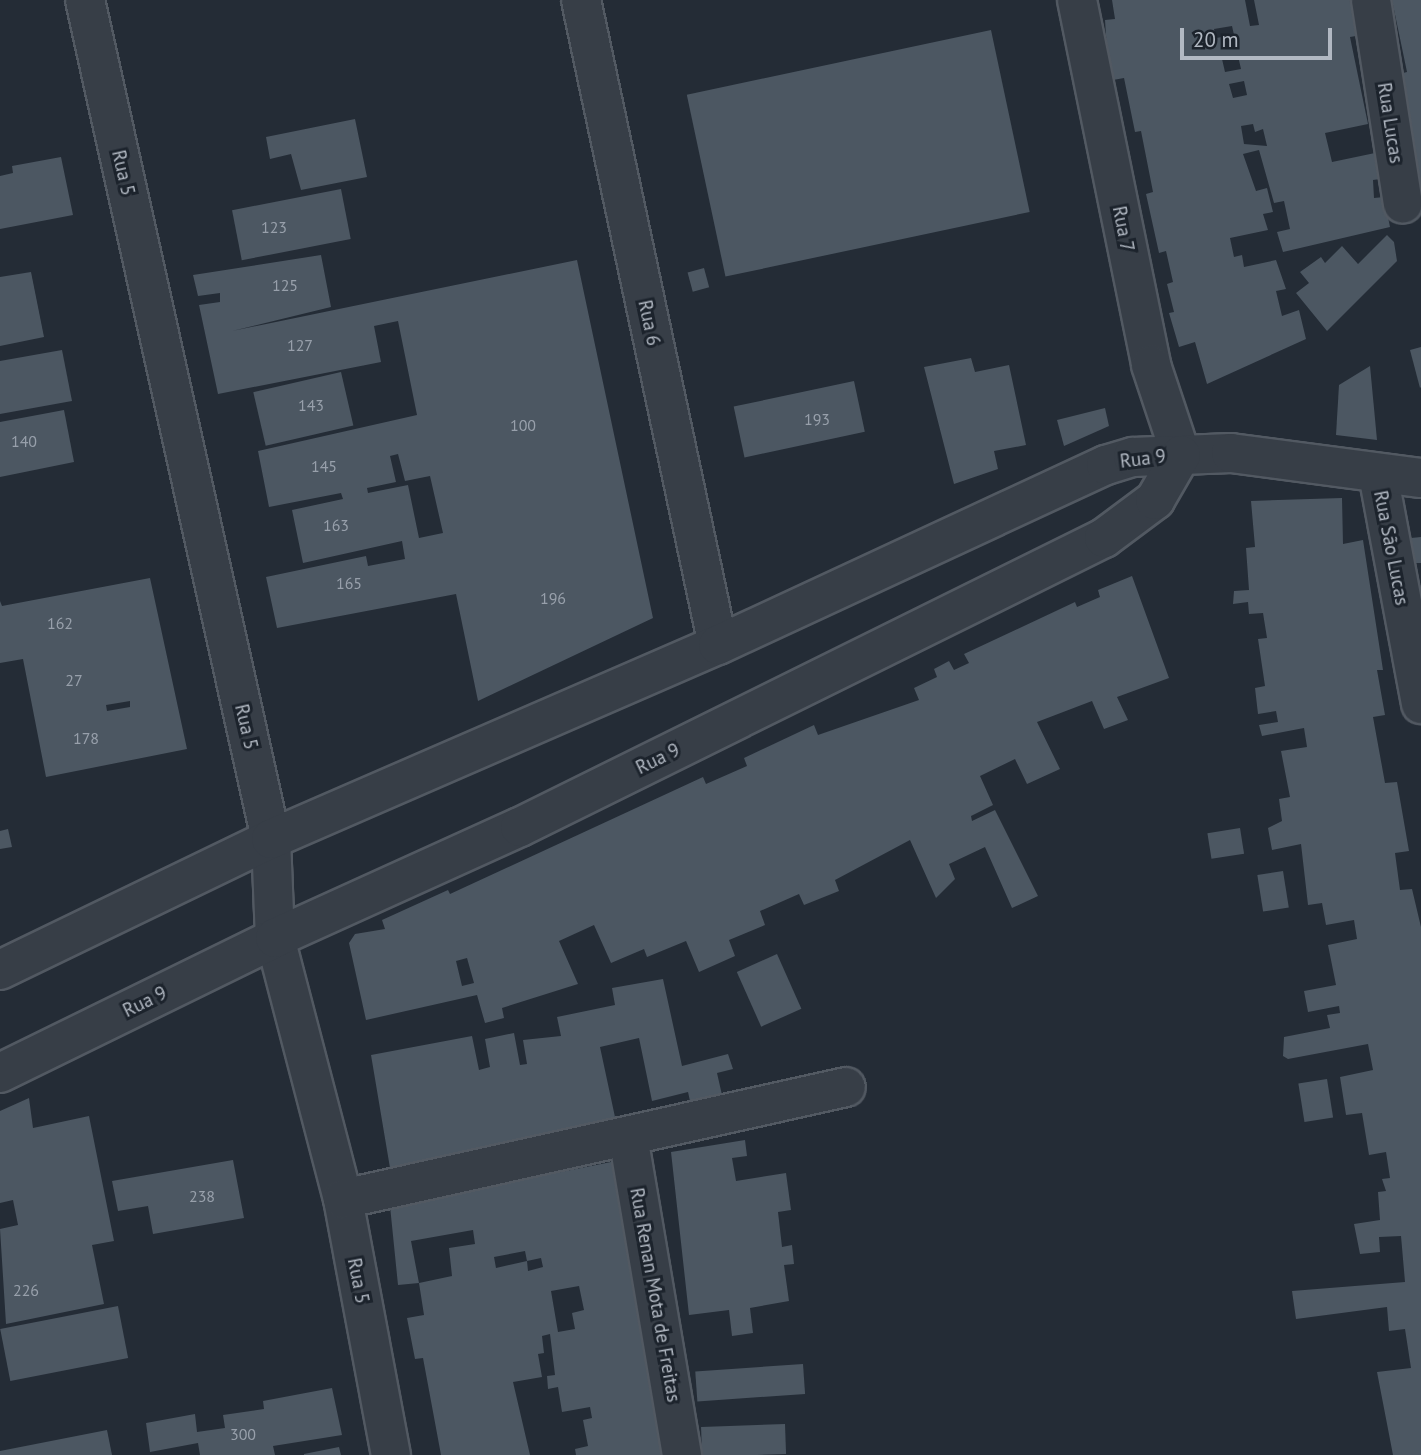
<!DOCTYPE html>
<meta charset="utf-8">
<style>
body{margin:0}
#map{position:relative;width:1421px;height:1455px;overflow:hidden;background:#242c36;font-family:"PT Sans",sans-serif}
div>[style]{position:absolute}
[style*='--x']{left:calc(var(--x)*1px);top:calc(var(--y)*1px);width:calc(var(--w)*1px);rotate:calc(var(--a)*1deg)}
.building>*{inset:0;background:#4c5762;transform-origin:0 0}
.roads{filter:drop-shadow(2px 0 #525962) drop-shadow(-2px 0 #525962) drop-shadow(0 2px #525962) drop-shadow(0 -2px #525962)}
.street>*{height:38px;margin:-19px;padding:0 19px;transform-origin:19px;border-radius:19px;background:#373e47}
span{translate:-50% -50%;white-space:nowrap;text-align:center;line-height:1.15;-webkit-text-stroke:6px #1c232c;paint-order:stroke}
.number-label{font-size:16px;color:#98a0ab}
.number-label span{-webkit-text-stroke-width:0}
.street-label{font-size:19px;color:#b2b9c3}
.scale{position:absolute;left:1180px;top:28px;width:152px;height:32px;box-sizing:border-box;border:4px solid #b2b9c3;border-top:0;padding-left:9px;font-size:21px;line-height:24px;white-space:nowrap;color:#b2b9c3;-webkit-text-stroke:5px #1c232c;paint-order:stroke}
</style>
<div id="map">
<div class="building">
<div style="clip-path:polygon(evenodd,1112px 0,1245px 0,1250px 26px,1259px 25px,1254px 0,1354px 0,1362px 35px,1350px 37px,1368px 124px,1325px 133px,1332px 162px,1375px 153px,1380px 179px,1373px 180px,1374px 198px,1384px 197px,1390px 227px,1283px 252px,1277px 232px,1290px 229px,1284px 201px,1274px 203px,1259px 150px,1243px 154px,1256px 191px,1267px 188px,1273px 212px,1263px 214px,1268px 230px,1230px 238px,1234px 257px,1242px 255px,1244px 267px,1276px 260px,1286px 289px,1276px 291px,1282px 316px,1299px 310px,1306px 339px,1207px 384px,1195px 342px,1179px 347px,1169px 313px,1174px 312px,1167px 284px,1173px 282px,1166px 251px,1159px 253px,1146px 194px,1153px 192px,1141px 131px,1135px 132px,1124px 78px,1113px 80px,1107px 50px,1105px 20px,1115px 19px,1112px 0,1232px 26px,1234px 35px,1216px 38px,1214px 29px,1232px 26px,1112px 0,1238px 56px,1241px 69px,1225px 72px,1222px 59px,1238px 56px,1112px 0,1244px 81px,1247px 95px,1233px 98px,1229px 84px,1244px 81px,1112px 0,1253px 124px,1255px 132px,1263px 129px,1267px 146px,1244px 144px,1241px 126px,1253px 124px)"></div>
<div style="clip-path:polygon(1392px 0,1421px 0,1421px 181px,1416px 182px,1395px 75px,1407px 72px)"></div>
<div style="left:991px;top:30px;width:186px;height:311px;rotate:78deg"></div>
<div style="clip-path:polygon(355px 119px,367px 177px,301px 190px,291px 154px,270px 159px,266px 137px)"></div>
<div style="clip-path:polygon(61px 157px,73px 215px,0 229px,0 176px,13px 173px,12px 166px)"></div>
<div style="left:341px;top:189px;width:51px;height:111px;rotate:79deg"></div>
<div style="clip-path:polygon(1387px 235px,1394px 242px,1397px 261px,1327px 331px,1296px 293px,1309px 283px,1300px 272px,1321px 257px,1325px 263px,1342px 246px,1358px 264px)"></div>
<div style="clip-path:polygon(evenodd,321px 255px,331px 307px,232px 331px,577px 260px,653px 618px,478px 701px,456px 594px,277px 628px,266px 577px,366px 556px,368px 566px,405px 559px,402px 541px,303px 563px,292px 510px,343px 499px,341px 493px,269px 507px,258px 451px,417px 415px,398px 321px,374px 326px,381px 362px,218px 394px,199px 305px,220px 302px,220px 293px,198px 296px,193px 275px,321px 255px,398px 454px,405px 481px,430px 476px,443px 533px,419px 538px,408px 485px,368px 493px,367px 488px,396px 482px,390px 456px,398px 454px)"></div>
<div style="left:704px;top:268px;width:20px;height:17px;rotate:75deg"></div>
<div style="clip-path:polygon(31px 272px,44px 337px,0 346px,0 277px)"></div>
<div style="clip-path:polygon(1421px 347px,1421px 387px,1420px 388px,1410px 350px)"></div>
<div style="clip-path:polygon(62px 350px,72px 401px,0 414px,0 361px)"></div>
<div style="clip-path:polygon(971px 358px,975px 372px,1009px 365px,1026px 445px,994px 451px,998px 469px,954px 484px,924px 367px)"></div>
<div style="clip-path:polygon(1370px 366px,1377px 440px,1336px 435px,1339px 385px)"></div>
<div style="left:341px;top:372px;width:55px;height:90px;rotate:77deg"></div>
<div style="left:854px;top:381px;width:52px;height:123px;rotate:78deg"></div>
<div style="clip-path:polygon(1105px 408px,1109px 426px,1064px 446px,1057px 420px)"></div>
<div style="clip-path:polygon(64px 410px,74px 462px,0 477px,0 422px)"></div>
<div style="clip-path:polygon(1342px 498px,1343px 544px,1363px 540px,1383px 670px,1377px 670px,1385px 715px,1373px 717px,1385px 783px,1397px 782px,1409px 851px,1395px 853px,1400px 890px,1412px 889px,1421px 927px,1421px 1455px,1393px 1455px,1377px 1372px,1411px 1368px,1405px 1329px,1389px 1331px,1387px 1307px,1296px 1319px,1292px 1291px,1405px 1282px,1401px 1236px,1379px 1237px,1380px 1252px,1360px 1254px,1354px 1224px,1380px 1220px,1378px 1192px,1386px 1191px,1382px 1179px,1390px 1178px,1386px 1152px,1369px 1155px,1362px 1113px,1346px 1115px,1340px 1077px,1373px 1070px,1368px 1044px,1288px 1059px,1283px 1056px,1284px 1037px,1330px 1028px,1327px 1015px,1340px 1013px,1339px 1006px,1308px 1012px,1304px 991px,1336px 985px,1328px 945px,1357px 939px,1354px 920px,1326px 925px,1322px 903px,1308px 905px,1301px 844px,1272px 850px,1268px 828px,1282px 821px,1279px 799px,1290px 797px,1281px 751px,1307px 747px,1304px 728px,1262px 736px,1259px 725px,1278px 722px,1276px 711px,1258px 714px,1255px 688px,1265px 686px,1258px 639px,1267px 638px,1263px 613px,1249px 614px,1248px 602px,1233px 604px,1234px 591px,1249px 590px,1246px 548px,1255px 547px,1251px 501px)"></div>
<div style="clip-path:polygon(1421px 537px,1421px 563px,1415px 563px,1411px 538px)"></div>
<div style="clip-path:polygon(evenodd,1132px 576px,1169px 678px,1117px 697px,1128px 720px,1104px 729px,1092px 701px,1037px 722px,1060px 769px,1027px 784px,1015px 759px,980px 776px,993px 805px,971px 816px,972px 821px,995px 810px,1038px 896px,1012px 908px,985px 847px,949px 864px,955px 879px,936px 898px,910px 840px,835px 880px,839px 891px,804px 905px,799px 894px,760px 911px,765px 925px,729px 940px,735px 956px,699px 972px,686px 941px,647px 957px,644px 949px,611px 963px,594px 925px,559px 941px,578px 984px,502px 1008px,504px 1018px,485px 1023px,477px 995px,366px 1020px,349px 943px,355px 934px,385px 929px,382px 920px,448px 890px,450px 894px,703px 777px,706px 784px,747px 766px,744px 758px,814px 725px,818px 735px,919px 700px,914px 688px,937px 677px,934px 669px,949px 661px,954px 670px,969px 663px,964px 654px,1075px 602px,1077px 607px,1100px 597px,1098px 590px,1132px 576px,467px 958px,474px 983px,462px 986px,456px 961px,467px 958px)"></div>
<div style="clip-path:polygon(evenodd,150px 578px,187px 749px,46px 777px,23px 659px,0 663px,0 601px,2px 606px,150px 578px,130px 701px,130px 707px,107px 711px,106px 705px,130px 701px)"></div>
<div style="left:1240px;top:828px;width:26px;height:33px;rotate:81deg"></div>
<div style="clip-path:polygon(8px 829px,12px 847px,0 849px,0 831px)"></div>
<div style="left:1283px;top:871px;width:37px;height:26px;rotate:81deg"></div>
<div style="left:777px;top:954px;width:60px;height:44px;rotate:66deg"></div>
<div style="clip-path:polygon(663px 979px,682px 1066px,728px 1054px,733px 1069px,717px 1073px,722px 1095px,690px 1101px,688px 1092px,652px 1101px,639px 1038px,600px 1047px,615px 1117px,390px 1168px,371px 1055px,472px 1036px,479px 1070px,490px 1067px,485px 1039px,514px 1033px,520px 1065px,527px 1064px,523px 1040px,561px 1036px,557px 1017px,615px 1005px,612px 988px)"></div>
<div style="left:1327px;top:1079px;width:39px;height:29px;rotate:81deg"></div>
<div style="clip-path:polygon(29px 1098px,33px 1128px,89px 1116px,114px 1241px,92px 1245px,104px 1304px,6px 1324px,0 1229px,18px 1225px,13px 1200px,0 1203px,0 1111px)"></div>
<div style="clip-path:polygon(745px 1140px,747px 1156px,732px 1158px,736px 1181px,786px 1173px,791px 1210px,778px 1212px,782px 1247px,792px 1245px,794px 1264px,784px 1265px,789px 1301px,750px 1308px,753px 1333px,732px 1336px,729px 1310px,689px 1315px,671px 1152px)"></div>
<div style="clip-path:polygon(233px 1160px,244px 1218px,153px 1234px,148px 1206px,118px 1211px,112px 1181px)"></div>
<div style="clip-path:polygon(evenodd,616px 1161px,669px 1455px,576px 1455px,575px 1449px,588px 1446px,583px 1420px,592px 1418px,590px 1407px,562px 1412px,558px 1387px,548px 1389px,547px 1376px,555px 1375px,550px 1334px,542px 1336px,544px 1353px,538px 1354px,542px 1377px,513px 1382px,530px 1455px,441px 1455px,423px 1358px,415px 1359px,407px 1318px,424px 1315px,419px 1283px,398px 1285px,390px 1206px,616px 1161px,473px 1230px,475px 1244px,449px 1248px,452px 1276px,419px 1283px,411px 1241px,473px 1230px,616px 1161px,525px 1251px,527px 1261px,496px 1268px,494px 1257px,525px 1251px,616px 1161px,541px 1258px,543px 1267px,528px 1271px,527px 1261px,541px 1258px,616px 1161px,579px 1286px,584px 1310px,572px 1313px,575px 1329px,558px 1332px,551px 1291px,579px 1286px)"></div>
<div style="left:118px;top:1306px;width:53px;height:120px;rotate:79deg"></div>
<div style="left:803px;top:1364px;width:30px;height:108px;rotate:86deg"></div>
<div style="clip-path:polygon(332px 1388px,342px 1435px,273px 1446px,275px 1455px,200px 1455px,198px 1443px,150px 1452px,146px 1423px,195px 1414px,197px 1432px,225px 1428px,223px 1415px,264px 1409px,263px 1401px)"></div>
<div style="left:785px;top:1424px;width:30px;height:84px;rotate:88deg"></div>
<div style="clip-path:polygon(107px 1430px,112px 1455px,0 1455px,0 1451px)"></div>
<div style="clip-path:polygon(339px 1447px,341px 1455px,304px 1455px,304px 1454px)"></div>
</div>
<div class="roads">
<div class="street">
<div style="--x:85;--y:0;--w:859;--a:77.5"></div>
<div style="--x:271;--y:839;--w:99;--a:87.7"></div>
<div style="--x:275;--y:938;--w:270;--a:75.4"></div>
<div style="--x:343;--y:1199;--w:260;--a:79.4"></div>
<div style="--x:581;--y:0;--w:659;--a:78.01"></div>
<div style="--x:1077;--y:0;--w:372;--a:78.5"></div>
<div style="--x:1151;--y:365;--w:95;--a:71.6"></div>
<div style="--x:1371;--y:0;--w:206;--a:81.1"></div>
<div style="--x:1378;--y:474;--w:234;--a:79.4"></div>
<div style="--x:0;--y:970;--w:301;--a:-25.8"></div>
<div style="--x:271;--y:839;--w:487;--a:-23.5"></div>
<div style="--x:718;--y:645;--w:428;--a:-24.9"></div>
<div style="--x:1106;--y:465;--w:28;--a:-17"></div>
<div style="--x:1133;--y:457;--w:98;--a:-2.3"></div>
<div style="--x:1231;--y:453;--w:192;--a:7.5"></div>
<div style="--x:0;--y:1073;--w:306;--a:-26.1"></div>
<div style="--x:275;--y:938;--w:269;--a:-24.4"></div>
<div style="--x:520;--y:827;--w:652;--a:-26.33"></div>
<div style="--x:1104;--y:538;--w:64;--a:-36.7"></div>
<div style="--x:1155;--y:500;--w:52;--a:-60"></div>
<div style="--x:628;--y:1136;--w:324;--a:80.4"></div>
<div style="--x:343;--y:1199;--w:515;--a:-12.55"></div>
</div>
</div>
<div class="number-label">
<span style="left:274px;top:227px">123</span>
<span style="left:285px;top:285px">125</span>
<span style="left:300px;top:345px">127</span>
<span style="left:311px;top:405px">143</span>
<span style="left:817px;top:419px">193</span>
<span style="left:523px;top:425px">100</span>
<span style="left:24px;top:441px">140</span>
<span style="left:324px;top:466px">145</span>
<span style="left:336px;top:525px">163</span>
<span style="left:349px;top:583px">165</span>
<span style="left:553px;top:598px">196</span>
<span style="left:60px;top:623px">162</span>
<span style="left:74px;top:680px">27</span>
<span style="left:86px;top:738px">178</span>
<span style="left:202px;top:1196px">238</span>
<span style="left:26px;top:1290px">226</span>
<span style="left:243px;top:1434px">300</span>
</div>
<div class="street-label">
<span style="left:1390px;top:123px;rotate:81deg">Rua Lucas</span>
<span style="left:123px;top:173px;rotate:77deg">Rua 5</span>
<span style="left:1123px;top:229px;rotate:79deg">Rua 7</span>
<span style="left:649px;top:323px;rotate:78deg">Rua 6</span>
<span style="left:1143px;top:459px;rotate:-7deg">Rua 9</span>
<span style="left:1391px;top:548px;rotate:79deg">Rua São Lucas</span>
<span style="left:246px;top:727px;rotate:77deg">Rua 5</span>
<span style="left:658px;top:759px;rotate:-26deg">Rua 9</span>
<span style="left:145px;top:1002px;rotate:-26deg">Rua 9</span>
<span style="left:358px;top:1281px;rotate:79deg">Rua 5</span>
<span style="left:655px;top:1295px;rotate:80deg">Rua Renan Mota de Freitas</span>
</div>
<div class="scale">20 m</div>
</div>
